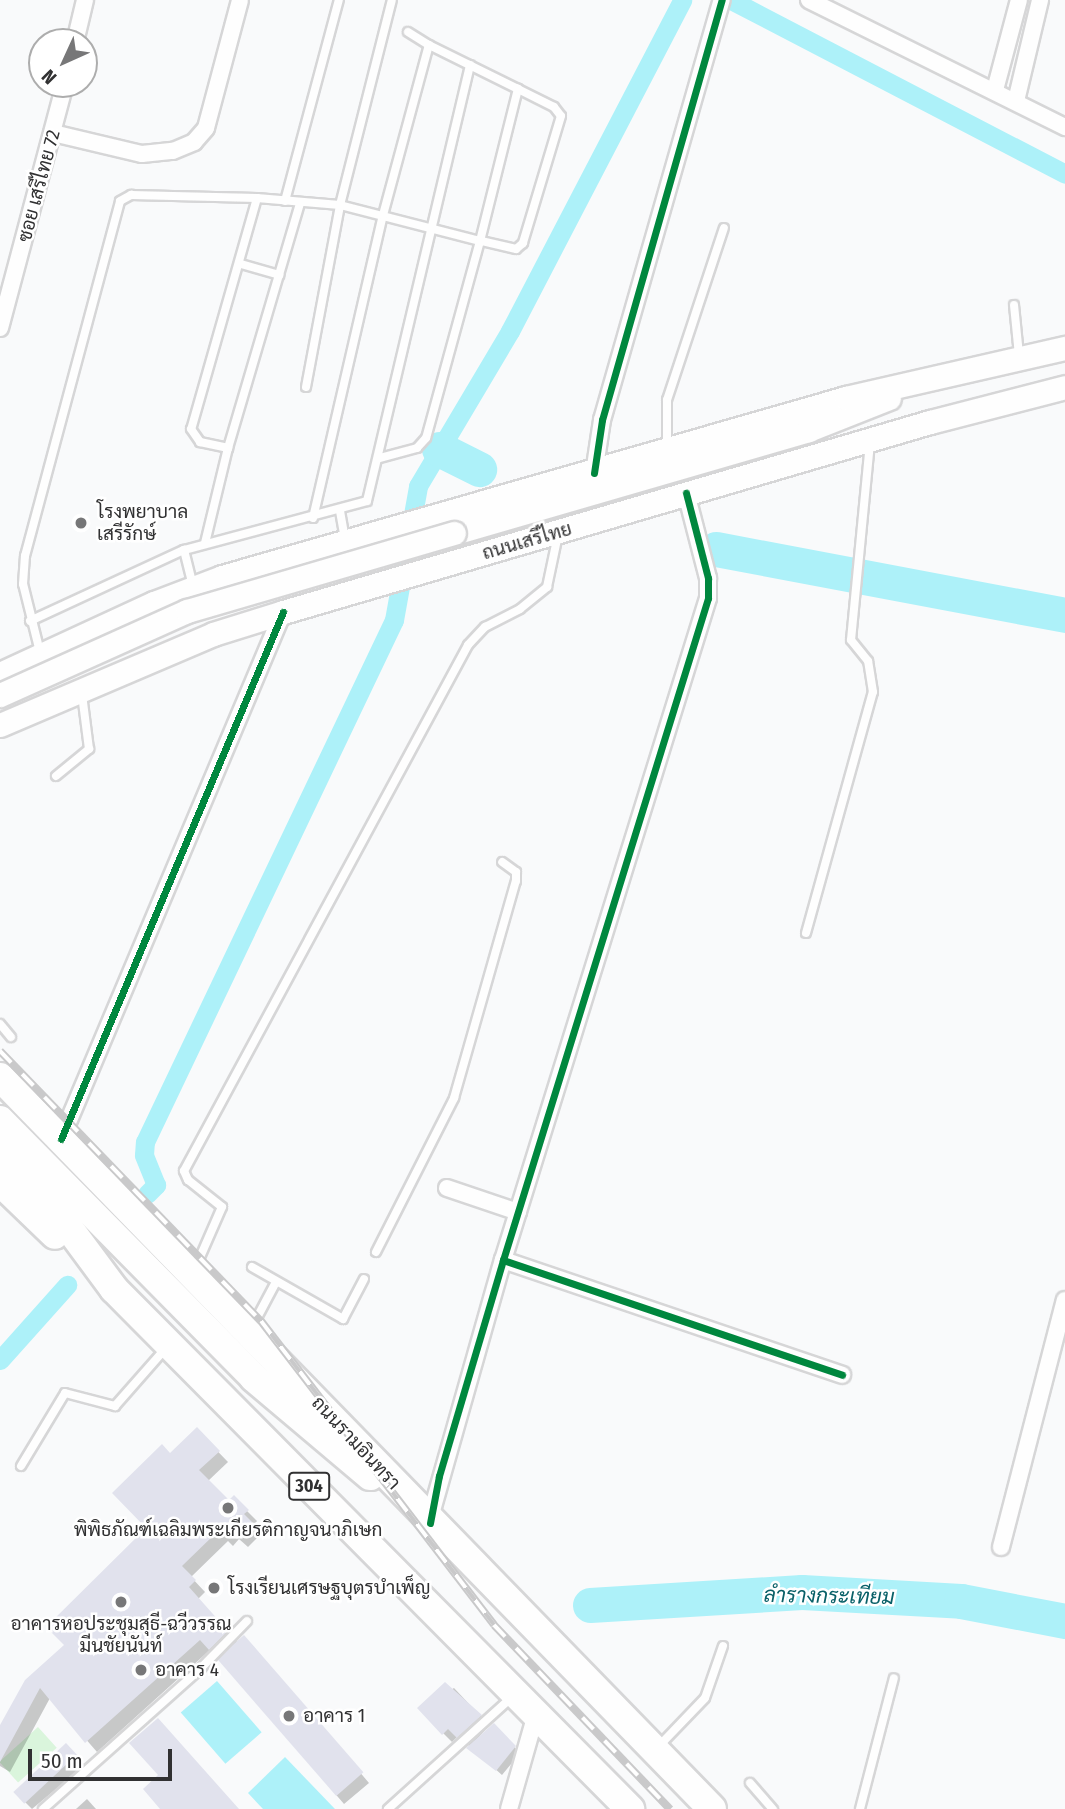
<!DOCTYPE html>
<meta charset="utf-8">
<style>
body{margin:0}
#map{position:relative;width:1065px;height:1809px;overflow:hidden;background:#f9fafb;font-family:"Fira Sans Condensed",Sarabun,sans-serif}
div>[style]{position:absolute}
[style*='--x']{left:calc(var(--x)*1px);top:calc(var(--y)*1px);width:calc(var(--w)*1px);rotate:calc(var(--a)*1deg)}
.green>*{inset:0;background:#daf5dc;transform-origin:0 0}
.water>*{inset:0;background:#adf1f9;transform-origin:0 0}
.shadow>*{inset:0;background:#0003}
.canal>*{height:19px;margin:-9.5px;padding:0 9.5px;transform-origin:9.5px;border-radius:9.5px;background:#adf1f9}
.river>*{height:35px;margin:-17.5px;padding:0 17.5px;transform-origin:17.5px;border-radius:17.5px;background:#adf1f9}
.building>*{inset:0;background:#e1e2ed;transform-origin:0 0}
.roads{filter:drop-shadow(2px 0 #d6d6d7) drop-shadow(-2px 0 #d6d6d7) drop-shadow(0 2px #d6d6d7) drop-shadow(0 -2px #d6d6d7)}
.lane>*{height:8px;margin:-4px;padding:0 4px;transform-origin:4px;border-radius:4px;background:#fefefe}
.street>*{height:16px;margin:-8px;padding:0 8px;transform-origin:8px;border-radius:8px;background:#fefefe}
.secondary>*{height:23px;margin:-11.5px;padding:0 11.5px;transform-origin:11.5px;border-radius:11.5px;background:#fefefe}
.highway>*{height:28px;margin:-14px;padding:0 14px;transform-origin:14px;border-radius:14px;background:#fefefe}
.rail>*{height:8px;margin-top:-4px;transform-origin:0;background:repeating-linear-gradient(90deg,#fff 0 16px,#c9c9ca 0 32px);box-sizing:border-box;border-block:2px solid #c9c9ca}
.bridges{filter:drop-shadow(2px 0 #d6d6d7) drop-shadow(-2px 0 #d6d6d7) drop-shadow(0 2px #d6d6d7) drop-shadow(0 -2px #d6d6d7)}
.secondary-bridge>*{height:23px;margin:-11.5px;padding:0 11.5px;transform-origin:11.5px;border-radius:11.5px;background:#fefefe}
.cycleway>*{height:7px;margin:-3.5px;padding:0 3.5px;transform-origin:3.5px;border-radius:3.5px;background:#00873e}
.dots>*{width:19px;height:19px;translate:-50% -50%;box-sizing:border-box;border:4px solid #fff;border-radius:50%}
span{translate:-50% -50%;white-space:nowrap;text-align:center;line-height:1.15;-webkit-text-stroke:5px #fff;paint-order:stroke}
.shield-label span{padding:2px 5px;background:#fff;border:2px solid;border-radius:5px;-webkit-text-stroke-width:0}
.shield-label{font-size:18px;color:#313132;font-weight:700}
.street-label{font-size:19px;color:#313132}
.poi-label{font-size:19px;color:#313132}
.left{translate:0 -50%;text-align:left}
.water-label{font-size:21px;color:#096068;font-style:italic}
.north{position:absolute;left:28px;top:28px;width:70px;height:70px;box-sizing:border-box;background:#fff;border:2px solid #adadad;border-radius:50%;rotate:225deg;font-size:19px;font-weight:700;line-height:28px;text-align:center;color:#313132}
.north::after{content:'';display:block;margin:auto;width:24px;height:32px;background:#777778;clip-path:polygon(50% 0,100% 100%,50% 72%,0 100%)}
.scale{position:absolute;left:28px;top:1749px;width:144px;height:32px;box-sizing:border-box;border:4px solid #313132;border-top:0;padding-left:9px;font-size:21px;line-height:24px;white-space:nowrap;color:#313132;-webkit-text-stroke:5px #fff;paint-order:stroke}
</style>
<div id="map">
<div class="green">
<div style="left:38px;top:1727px;width:28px;height:52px;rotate:48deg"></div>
</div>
<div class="water">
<div style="left:217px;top:1681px;width:68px;height:48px;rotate:49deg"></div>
<div style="clip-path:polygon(285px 1757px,335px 1809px,263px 1809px,248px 1793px)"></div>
</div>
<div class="shadow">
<div style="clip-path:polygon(197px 1430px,228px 1462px,208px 1481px,229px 1502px,234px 1498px,257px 1521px,253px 1526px,261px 1534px,248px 1547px,239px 1539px,233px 1546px,228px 1541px,191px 1577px,205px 1592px,198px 1599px,238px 1643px,252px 1645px,369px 1783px,344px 1804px,211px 1649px,97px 1752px,50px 1698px,10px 1772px,0 1766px,0 1729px,66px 1646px,149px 1528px,170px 1455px)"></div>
<div style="clip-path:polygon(454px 1688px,489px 1725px,474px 1743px,494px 1726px,520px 1753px,502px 1775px,458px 1736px,452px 1742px,419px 1709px)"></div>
<div style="clip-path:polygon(66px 1745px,85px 1765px,32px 1809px,15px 1792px)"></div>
<div style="clip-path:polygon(87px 1799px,96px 1809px,76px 1809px)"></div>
</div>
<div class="canal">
<div style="--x:733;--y:1;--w:374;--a:27.5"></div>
<div style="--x:147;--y:1194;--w:13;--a:-45"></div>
<div style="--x:156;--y:1185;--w:32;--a:-112"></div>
<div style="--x:144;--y:1155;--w:13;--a:-86"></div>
<div style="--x:145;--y:1142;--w:578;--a:-64.5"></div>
<div style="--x:394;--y:620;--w:136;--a:-79.8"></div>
<div style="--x:418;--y:486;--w:180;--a:-59.3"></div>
<div style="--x:510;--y:331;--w:373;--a:-62.5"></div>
<div style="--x:0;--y:1360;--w:101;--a:-48.2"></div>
</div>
<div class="river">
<div style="--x:439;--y:449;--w:45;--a:26.6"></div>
<div style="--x:716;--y:549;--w:355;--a:10.7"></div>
<div style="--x:590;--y:1605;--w:212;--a:-3.5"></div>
<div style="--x:802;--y:1592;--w:159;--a:3.2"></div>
<div style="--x:961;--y:1601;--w:106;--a:10.9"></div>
</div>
<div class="building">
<div style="clip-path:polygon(197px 1427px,220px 1451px,199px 1470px,229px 1500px,234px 1495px,249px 1510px,244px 1514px,252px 1522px,237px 1539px,228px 1530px,222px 1537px,217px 1532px,182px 1566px,196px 1580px,189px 1587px,228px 1631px,209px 1650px,200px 1640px,85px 1743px,40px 1688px,0 1762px,0 1725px,25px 1680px,64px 1645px,46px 1627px,146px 1528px,112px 1493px,162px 1444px,170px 1453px)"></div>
<div style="left:244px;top:1635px;width:182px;height:36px;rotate:49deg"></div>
<div style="clip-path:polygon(445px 1682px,482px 1715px,457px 1738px,448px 1729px,442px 1735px,417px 1708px)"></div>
<div style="clip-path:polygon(158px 1718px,239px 1809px,160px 1809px,143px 1789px,158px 1775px,129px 1743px)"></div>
<div style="clip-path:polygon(494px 1723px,516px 1746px,496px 1771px,466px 1748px)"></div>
<div style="left:66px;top:1743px;width:16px;height:72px;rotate:47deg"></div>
</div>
<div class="roads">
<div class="lane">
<div style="--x:408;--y:32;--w:25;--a:32"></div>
<div style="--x:257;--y:198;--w:83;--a:4.8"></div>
<div style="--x:340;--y:205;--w:145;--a:14.4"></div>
<div style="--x:480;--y:241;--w:204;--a:105.3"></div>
<div style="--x:426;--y:438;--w:13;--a:132"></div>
<div style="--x:417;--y:448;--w:39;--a:165"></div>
<div style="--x:285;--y:201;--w:208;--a:-75"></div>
<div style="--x:241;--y:264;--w:40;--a:16"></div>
<div style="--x:1014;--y:305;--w:50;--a:84.3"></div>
<div style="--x:306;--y:387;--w:185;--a:-79.4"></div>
<div style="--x:340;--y:205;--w:211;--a:-75.8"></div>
<div style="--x:667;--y:448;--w:48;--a:-90"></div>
<div style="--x:667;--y:400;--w:181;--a:-71.7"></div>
<div style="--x:340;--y:511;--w:28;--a:80"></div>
<div style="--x:313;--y:518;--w:311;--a:-77"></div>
<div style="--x:383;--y:215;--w:176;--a:-74.9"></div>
<div style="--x:429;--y:45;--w:99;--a:26.3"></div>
<div style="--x:518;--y:89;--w:40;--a:26.6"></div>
<div style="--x:554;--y:107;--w:11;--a:52"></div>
<div style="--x:561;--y:116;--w:133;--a:106.7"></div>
<div style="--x:523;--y:243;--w:9;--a:139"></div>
<div style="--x:516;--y:249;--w:37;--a:-167"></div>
<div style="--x:480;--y:241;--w:157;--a:-76"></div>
<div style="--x:205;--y:543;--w:98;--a:-76.4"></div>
<div style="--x:184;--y:550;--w:38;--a:76"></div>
<div style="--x:30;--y:621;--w:170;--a:-24.8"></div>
<div style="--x:184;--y:550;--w:189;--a:-15"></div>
<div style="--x:367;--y:501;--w:448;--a:-76.7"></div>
<div style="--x:40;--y:652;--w:70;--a:-104"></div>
<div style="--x:23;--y:584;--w:28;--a:-86"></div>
<div style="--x:25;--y:556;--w:367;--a:-75"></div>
<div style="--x:120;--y:201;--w:13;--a:-29"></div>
<div style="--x:131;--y:195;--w:126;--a:1.4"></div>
<div style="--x:257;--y:198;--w:240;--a:105.9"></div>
<div style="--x:191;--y:429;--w:16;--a:55"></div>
<div style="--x:200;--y:442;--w:29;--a:12"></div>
<div style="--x:228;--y:448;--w:255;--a:-73.6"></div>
<div style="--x:56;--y:776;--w:43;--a:-39.3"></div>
<div style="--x:89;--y:749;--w:55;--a:-97.3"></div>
<div style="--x:806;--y:933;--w:250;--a:-74.5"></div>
<div style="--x:873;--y:692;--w:31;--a:-99"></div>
<div style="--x:868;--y:661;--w:27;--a:-129"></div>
<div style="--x:851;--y:640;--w:199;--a:-84.5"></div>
<div style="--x:0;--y:1024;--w:17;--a:50"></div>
<div style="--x:376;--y:1252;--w:173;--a:-63.1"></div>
<div style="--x:454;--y:1098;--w:226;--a:-74.1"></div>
<div style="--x:516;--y:881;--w:9;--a:-90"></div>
<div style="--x:516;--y:872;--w:17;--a:-144"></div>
<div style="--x:252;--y:1267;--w:105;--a:29.7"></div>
<div style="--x:343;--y:1319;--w:45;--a:-62.3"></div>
<div style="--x:194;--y:1271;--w:70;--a:-66.4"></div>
<div style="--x:222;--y:1207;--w:43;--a:-141.5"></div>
<div style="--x:188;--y:1180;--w:10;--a:-114"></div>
<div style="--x:184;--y:1171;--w:598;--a:-61.63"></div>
<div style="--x:468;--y:645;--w:25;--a:-47"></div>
<div style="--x:485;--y:627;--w:39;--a:-27"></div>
<div style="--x:520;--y:609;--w:35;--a:-39"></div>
<div style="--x:547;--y:587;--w:53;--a:-78.1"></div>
<div style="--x:251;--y:1329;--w:53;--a:-62"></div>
<div style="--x:21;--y:1466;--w:85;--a:-58.9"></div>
<div style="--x:65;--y:1393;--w:52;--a:14.6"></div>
<div style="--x:115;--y:1406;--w:76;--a:-48.7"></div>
<div style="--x:659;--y:1746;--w:66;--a:-46.2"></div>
<div style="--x:705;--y:1698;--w:55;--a:-70.9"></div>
<div style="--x:750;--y:1783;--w:35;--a:49"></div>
<div style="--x:43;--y:1809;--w:210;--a:-41.7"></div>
<div style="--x:200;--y:1669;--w:67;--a:-45.6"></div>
<div style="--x:388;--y:1809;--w:169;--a:-42.1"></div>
<div style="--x:860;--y:1809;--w:135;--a:-75.5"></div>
</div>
<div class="street">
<div style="--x:809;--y:0;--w:286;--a:26.4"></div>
<div style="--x:75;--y:42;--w:43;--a:-76.6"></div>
<div style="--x:995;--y:90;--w:93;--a:-75.1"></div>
<div style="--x:1016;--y:101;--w:104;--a:-76.6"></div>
<div style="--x:53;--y:133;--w:91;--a:13.3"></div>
<div style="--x:142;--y:154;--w:31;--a:-6"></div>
<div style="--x:173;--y:151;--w:23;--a:-23"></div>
<div style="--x:194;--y:142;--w:18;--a:-49"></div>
<div style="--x:206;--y:128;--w:132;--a:-75.1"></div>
<div style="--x:0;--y:328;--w:253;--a:-75.1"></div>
<div style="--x:594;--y:473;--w:54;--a:-81.4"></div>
<div style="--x:602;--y:420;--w:437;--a:-74.1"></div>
<div style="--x:61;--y:1139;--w:572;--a:-67.16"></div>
<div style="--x:447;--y:1188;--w:75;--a:18.7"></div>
<div style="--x:503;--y:1260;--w:358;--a:18.7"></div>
<div style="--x:429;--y:1521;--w:271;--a:-74.2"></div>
<div style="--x:503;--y:1260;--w:693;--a:-72.79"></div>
<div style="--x:708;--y:598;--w:20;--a:-90"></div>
<div style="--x:708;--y:578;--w:88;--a:-104.5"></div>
<div style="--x:1001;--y:1547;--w:255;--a:-75.5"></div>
<div style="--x:509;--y:1809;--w:99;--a:-74.1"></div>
</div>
<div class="secondary">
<div style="--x:454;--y:533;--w:369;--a:-16.2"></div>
<div style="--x:808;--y:430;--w:87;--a:-21.6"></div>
<div style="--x:0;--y:674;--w:170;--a:-24.8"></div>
<div style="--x:154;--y:603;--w:73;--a:-20.9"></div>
<div style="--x:222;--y:577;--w:649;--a:-16.01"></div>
<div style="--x:846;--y:398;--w:225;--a:-12.9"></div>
<div style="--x:0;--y:725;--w:232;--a:-23.1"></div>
<div style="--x:213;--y:634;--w:73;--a:-17.4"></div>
<div style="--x:283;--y:612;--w:674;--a:-16.37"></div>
<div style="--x:930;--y:422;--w:139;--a:-14.5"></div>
</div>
<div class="highway">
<div style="--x:0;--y:1077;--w:1021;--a:45.79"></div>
<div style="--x:0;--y:1120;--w:362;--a:45.4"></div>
<div style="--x:254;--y:1378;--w:152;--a:40.2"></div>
<div style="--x:0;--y:1153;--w:87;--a:46.4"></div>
<div style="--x:60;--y:1216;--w:91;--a:53.5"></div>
<div style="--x:114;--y:1289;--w:733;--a:45.22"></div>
<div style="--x:0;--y:1182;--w:76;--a:43.9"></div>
</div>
</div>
<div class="rail">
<div style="--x:0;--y:1051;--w:376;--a:46"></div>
<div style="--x:261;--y:1321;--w:383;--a:52.5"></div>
<div style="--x:494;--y:1625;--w:255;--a:46.3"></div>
</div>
<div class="bridges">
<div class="secondary-bridge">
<div style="--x:0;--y:695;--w:205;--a:-24.2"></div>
<div style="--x:187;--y:611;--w:278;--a:-16.3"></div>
</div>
</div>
<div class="cycleway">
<div style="--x:594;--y:473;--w:54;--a:-81.4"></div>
<div style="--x:602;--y:420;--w:437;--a:-74.1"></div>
<div style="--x:61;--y:1139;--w:572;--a:-67.16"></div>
<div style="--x:503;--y:1260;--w:358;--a:18.7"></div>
<div style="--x:430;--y:1523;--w:48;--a:-79.2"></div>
<div style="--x:439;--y:1476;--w:225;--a:-73.5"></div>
<div style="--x:503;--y:1260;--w:693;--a:-72.79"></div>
<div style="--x:708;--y:598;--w:20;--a:-90"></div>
<div style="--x:708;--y:578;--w:88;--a:-104.5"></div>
</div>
<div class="dots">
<div style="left:81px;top:523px;background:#777778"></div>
<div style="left:228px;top:1508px;background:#777778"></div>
<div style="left:214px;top:1588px;background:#777778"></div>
<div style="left:121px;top:1602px;background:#777778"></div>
<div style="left:141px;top:1670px;background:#777778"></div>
<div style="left:289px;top:1716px;background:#777778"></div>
</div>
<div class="shield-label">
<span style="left:309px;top:1486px">304</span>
</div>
<div class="street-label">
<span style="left:39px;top:186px;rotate:-75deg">ซอย เสรีไทย 72</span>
<span style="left:527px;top:541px;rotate:-16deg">ถนนเสรีไทย</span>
<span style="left:356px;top:1443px;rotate:47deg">ถนนรามอินทรา</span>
</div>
<div class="poi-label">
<span class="left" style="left:97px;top:523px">โรงพยาบาล<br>เสรีรักษ์</span>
<span style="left:228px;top:1530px">พิพิธภัณฑ์เฉลิมพระเกียรติกาญจนาภิเษก</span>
<span class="left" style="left:228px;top:1588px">โรงเรียนเศรษฐบุตรบำเพ็ญ</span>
<span style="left:121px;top:1635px">อาคารหอประชุมสุธี-ฉวีวรรณ<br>มีนชัยนันท์</span>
<span class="left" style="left:155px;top:1670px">อาคาร 4</span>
<span class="left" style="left:303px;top:1716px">อาคาร 1</span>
</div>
<div class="water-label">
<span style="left:829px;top:1596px;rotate:1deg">ลำรางกระเทียม</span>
</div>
<div class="north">N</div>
<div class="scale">50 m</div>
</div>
